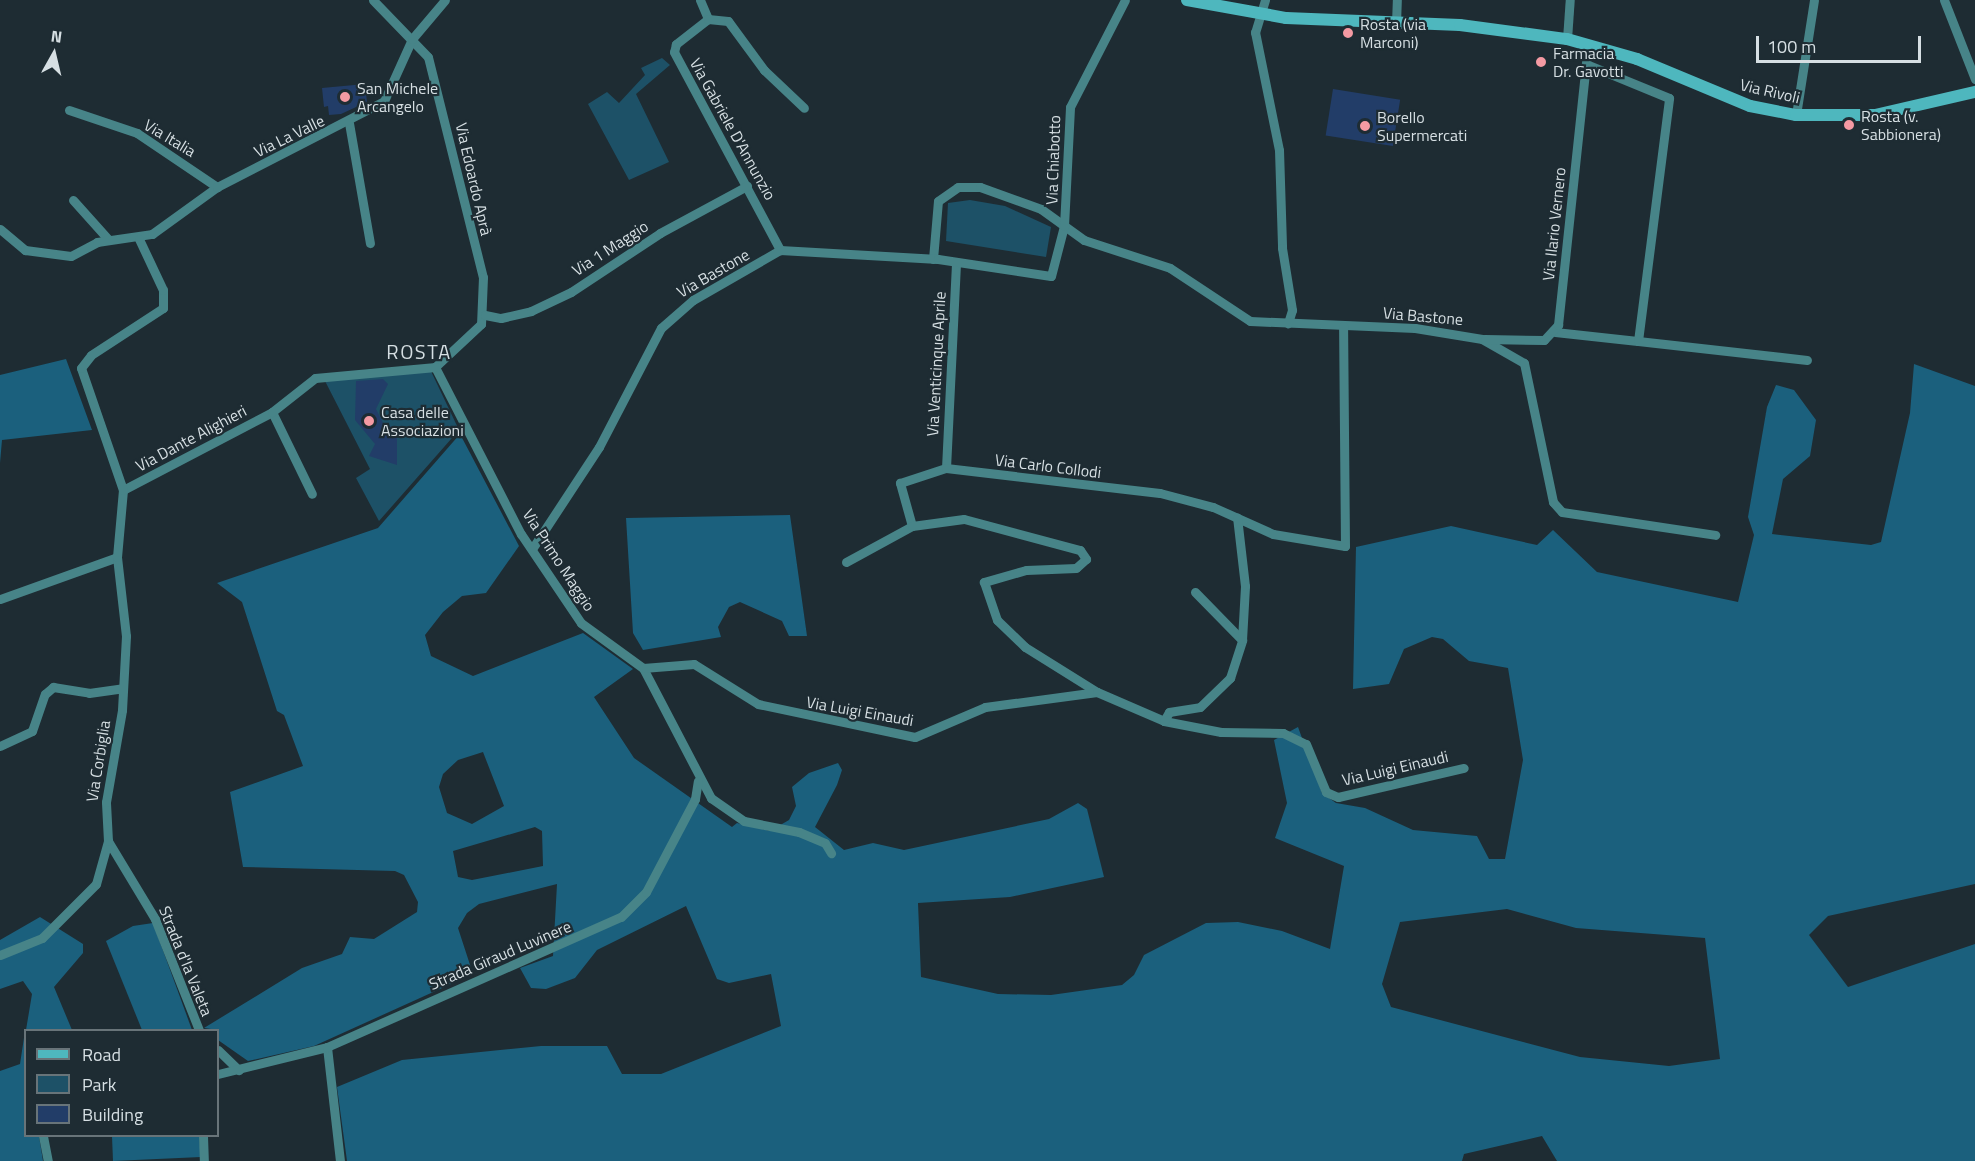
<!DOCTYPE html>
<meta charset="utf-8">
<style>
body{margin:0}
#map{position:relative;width:1975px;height:1161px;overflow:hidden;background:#1e2c33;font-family:"Titillium Web",sans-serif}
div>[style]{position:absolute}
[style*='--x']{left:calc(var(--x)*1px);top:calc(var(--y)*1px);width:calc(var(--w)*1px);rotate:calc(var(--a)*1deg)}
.green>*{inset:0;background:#1d5167}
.forest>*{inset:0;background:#1b607d}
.building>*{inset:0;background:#223d68;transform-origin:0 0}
.street>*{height:9px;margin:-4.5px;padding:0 4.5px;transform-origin:4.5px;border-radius:4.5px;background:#478488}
.secondary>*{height:12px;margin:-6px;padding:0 6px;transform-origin:6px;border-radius:6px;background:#4eb7be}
.dots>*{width:16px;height:16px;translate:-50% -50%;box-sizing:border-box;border:3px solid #1e2c33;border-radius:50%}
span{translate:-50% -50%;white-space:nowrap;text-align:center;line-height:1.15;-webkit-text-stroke:4.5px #1e2c33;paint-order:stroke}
.poi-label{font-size:16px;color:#d6dfe3}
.left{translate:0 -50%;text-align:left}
.street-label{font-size:16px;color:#d6dfe3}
.quarter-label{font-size:20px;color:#d6dfe3;letter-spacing:1.5px}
.legend{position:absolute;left:24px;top:1029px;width:195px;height:108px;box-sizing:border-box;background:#1e2c33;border:2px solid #687479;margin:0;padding:8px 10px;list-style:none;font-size:18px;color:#d6dfe3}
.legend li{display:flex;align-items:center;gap:12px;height:30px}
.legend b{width:30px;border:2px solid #687479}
.north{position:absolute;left:24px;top:24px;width:60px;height:60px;-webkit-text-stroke:4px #1e2c33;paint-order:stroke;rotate:8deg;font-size:16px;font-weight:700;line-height:24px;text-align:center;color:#d6dfe3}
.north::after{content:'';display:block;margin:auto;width:21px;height:27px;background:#d6dfe3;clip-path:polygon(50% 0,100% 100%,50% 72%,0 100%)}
.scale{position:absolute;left:1756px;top:36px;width:165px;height:27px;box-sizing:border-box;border:3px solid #d6dfe3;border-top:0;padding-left:8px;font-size:18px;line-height:21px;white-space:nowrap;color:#d6dfe3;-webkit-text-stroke:4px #1e2c33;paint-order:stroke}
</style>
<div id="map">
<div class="green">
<div style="clip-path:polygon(662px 58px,670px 65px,636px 94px,669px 162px,629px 180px,588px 104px,607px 92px,619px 103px,645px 75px,641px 68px)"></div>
<div style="clip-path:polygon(970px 200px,1005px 206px,1051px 227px,1046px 257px,946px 241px,948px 203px)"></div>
<div style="clip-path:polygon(429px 367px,459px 430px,379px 521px,356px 478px,370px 469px,325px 381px)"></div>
</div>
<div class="forest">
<div style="clip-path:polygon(66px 359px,92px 430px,2px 440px,0 463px,0 375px)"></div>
<div style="clip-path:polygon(evenodd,1914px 364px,1975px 386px,1975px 884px,1828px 916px,1809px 935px,1848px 987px,1975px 944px,1975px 1161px,1557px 1161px,1542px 1136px,1464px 1154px,1462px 1161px,347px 1161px,337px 1087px,402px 1060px,541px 1046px,607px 1046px,622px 1074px,661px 1074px,781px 1026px,771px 974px,729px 983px,717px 979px,686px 906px,597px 950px,575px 978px,546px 989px,531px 988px,520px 968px,553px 956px,557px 884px,479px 904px,467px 913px,458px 928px,473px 974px,314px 1046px,248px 1061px,218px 1040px,218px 1030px,204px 1028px,302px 968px,342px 954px,350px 937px,374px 939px,417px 912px,418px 902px,404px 875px,395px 871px,243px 867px,230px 792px,303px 766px,284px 715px,277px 711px,242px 602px,217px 583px,378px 528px,460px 434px,519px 546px,486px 593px,462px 596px,443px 612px,425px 635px,431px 656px,473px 676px,583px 633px,633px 669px,594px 697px,634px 758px,732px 827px,737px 823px,770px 831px,789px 820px,796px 806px,792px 787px,809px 773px,838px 763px,842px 770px,837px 785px,815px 827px,844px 850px,873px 843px,904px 850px,1049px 819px,1078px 803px,1087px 809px,1104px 877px,1010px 897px,918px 903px,921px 977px,998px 994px,1051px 995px,1122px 985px,1134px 975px,1144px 955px,1206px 923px,1238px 922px,1282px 931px,1330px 949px,1344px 866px,1275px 838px,1287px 803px,1274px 740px,1298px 727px,1322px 793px,1336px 803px,1365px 808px,1413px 830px,1477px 836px,1489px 859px,1505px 859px,1523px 760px,1508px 668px,1469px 661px,1443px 639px,1432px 637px,1404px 649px,1389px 684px,1353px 689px,1356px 547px,1451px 526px,1537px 545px,1553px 530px,1597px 572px,1738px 602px,1754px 535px,1748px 517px,1767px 407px,1776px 385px,1794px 390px,1816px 420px,1810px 456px,1783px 479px,1772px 534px,1871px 545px,1881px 542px,1910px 413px,1914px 364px,483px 752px,504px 806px,472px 824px,447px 813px,439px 787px,443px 774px,458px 760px,483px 752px,1914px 364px,535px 827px,542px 831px,543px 866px,472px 880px,458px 877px,453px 851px,535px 827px,1914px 364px,1507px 909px,1576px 928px,1705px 938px,1720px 1059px,1669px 1066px,1580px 1057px,1391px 1007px,1382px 984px,1400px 922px,1507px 909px)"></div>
<div style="clip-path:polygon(790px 515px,807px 636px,789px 636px,782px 621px,740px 602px,729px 607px,718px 627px,721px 637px,643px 650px,633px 633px,626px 518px)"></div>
<div style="clip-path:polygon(40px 917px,83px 944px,83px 953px,54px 987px,72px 1030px,26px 1030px,32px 994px,23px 981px,0 989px,0 940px)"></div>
<div style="clip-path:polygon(153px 923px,192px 1030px,142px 1030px,106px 941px,133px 926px)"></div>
<div style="clip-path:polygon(25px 1031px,26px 1136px,39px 1136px,43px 1161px,0 1161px,0 1071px,20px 1064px)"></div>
<div style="clip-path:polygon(112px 1136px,199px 1136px,201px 1157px,113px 1161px)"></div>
</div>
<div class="building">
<div style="clip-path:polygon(365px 84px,367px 102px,341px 114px,329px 115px,328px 106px,324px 107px,322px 88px)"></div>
<div style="left:1333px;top:89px;width:68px;height:47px;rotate:9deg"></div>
<div style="clip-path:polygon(383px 379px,388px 384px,376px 409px,383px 423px,397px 429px,397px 465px,369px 456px,375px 444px,355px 420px,356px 381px)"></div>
</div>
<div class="street">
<div style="--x:373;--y:0;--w:79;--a:46"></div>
<div style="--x:428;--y:57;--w:227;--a:76"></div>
<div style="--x:483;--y:277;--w:47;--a:92.4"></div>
<div style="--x:481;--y:324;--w:63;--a:136.9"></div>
<div style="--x:700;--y:0;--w:21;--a:67"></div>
<div style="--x:708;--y:19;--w:41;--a:142"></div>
<div style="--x:676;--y:44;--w:8;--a:104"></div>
<div style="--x:674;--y:52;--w:225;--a:61.8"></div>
<div style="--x:1265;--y:0;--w:34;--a:107"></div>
<div style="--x:1255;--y:32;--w:120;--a:78.5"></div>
<div style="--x:1279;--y:150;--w:98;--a:88.2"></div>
<div style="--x:1282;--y:248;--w:63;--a:80.8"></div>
<div style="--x:1292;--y:310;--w:14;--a:107"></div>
<div style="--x:1944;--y:0;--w:85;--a:68.6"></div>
<div style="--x:708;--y:19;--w:20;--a:6"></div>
<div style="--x:728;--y:21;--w:61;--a:53.7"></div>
<div style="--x:764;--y:70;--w:55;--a:43.5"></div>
<div style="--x:1396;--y:24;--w:24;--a:-88"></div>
<div style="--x:1567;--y:39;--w:39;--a:-86"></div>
<div style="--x:69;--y:110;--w:72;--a:18.7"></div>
<div style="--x:137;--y:133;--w:97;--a:34"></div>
<div style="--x:1796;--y:115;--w:116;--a:-81.1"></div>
<div style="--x:349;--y:123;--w:122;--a:80.1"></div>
<div style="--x:73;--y:200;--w:52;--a:48.1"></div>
<div style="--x:0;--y:229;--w:33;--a:40"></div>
<div style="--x:25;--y:250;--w:46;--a:7.4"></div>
<div style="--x:71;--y:256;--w:30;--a:-28"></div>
<div style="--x:97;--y:242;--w:56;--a:-8.3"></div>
<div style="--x:152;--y:234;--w:80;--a:-35.9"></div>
<div style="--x:217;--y:187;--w:188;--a:-27.2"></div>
<div style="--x:384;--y:101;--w:68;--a:-65.7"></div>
<div style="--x:412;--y:39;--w:51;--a:-49.8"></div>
<div style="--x:933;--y:259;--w:58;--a:-85.1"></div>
<div style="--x:938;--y:201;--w:24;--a:-35"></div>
<div style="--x:958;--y:187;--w:22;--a:0"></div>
<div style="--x:980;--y:187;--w:65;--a:19.8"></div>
<div style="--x:1041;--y:209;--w:53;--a:35.8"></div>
<div style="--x:1084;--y:240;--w:90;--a:18"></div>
<div style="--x:1170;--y:268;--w:96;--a:33.5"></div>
<div style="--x:1250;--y:321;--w:165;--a:2.4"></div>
<div style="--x:1415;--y:328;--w:68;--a:9.3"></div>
<div style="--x:1482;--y:339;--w:48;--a:29.7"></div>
<div style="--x:1524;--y:363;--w:142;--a:78.2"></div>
<div style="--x:1553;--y:502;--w:13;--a:48"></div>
<div style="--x:1562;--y:512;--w:155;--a:8.5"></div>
<div style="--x:485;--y:315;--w:16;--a:11"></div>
<div style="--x:501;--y:318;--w:31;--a:-13"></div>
<div style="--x:531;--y:311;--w:44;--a:-25.4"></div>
<div style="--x:571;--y:292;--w:107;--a:-33.5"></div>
<div style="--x:660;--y:233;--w:99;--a:-28.4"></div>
<div style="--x:1555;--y:332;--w:83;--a:6.2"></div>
<div style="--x:1638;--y:341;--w:245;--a:-82.7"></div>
<div style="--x:1669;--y:98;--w:90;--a:-157.7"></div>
<div style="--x:1485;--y:339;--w:59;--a:1"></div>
<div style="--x:1544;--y:340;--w:21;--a:-47"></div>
<div style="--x:1558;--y:325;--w:283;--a:-83.9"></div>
<div style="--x:1638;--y:341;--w:170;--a:6.4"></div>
<div style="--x:435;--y:367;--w:188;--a:62.8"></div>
<div style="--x:521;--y:534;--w:107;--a:56"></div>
<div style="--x:581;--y:623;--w:77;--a:36"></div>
<div style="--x:643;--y:668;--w:147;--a:62.4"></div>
<div style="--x:711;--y:798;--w:40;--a:34.9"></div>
<div style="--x:744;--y:821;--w:56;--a:11.3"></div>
<div style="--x:799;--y:832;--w:28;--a:23"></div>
<div style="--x:825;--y:843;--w:12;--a:59"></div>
<div style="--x:272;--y:412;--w:91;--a:64"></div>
<div style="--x:946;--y:468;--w:206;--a:-87.2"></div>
<div style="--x:123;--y:490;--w:168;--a:-27.6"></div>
<div style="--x:272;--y:412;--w:55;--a:-38.3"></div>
<div style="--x:315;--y:378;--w:121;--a:-5.2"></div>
<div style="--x:912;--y:526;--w:45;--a:-105.6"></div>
<div style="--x:900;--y:483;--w:48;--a:-18.1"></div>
<div style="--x:946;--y:468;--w:215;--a:6.7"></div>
<div style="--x:1160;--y:493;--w:55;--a:14.8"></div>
<div style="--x:1213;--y:507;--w:66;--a:24.2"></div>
<div style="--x:1273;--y:534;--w:73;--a:9.5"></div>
<div style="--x:1345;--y:546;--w:220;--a:-90.5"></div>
<div style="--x:532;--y:549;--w:122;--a:-56.7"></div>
<div style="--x:599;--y:447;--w:134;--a:-62.5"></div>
<div style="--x:661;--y:328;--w:43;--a:-41.2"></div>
<div style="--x:693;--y:300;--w:100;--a:-29.9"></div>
<div style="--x:780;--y:250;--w:158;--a:3.3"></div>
<div style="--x:938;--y:259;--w:114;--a:8.6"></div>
<div style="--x:1051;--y:276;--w:52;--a:-75.4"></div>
<div style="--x:1064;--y:226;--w:119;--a:-87.1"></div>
<div style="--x:1070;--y:107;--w:120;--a:-62.8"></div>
<div style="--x:846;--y:562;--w:75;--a:-28.6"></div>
<div style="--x:912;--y:526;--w:52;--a:-7.7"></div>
<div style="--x:964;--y:519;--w:120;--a:15"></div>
<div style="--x:1080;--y:550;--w:11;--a:56"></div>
<div style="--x:1086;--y:559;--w:13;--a:138"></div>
<div style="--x:1076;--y:568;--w:50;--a:177.7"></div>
<div style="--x:1026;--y:570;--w:44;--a:164.1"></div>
<div style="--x:984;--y:582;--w:40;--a:71.1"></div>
<div style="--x:997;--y:620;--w:39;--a:44"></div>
<div style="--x:1025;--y:647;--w:85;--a:32"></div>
<div style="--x:1195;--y:592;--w:67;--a:45.6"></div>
<div style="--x:0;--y:599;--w:124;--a:-19.7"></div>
<div style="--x:643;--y:668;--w:51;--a:-4.5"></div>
<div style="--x:694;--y:664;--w:75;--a:32"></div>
<div style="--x:758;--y:704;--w:160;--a:11.9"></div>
<div style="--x:915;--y:737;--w:76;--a:-23.2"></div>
<div style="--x:985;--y:707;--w:113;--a:-7.6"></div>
<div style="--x:1097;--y:692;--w:73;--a:23.4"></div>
<div style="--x:1164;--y:721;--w:58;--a:10.9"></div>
<div style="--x:1221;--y:732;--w:62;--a:0.9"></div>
<div style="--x:1283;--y:733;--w:25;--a:26"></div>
<div style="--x:1306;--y:744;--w:52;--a:67.4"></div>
<div style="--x:1326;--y:792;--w:13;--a:23"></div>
<div style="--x:1338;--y:797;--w:129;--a:-13"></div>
<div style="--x:1164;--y:721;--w:10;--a:-61"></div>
<div style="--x:1169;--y:712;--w:31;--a:-9"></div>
<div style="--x:1200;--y:707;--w:42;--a:-44"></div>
<div style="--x:1230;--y:678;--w:40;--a:-72"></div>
<div style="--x:1242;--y:640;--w:54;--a:-86.8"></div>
<div style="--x:1245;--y:586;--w:69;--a:-96.6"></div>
<div style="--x:0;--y:746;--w:35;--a:-25"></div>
<div style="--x:32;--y:731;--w:39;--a:-71"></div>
<div style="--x:45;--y:694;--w:11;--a:-41"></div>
<div style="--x:53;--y:687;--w:36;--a:9"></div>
<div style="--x:89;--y:693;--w:34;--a:-8"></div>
<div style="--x:108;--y:841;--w:91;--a:58.9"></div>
<div style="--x:155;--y:919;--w:119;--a:68.4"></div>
<div style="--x:0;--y:955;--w:45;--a:-22"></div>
<div style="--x:42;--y:938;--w:76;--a:-45"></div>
<div style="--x:96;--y:884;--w:45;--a:-74.4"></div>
<div style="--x:108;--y:841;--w:39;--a:-93"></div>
<div style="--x:106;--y:802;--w:93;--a:-80.1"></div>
<div style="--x:122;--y:710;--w:74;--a:-86.9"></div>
<div style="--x:126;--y:636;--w:80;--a:-96.5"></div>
<div style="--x:117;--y:557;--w:67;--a:-84.9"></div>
<div style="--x:123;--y:490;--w:129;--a:-109"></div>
<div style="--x:81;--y:368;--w:16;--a:-52"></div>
<div style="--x:91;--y:355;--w:86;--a:-33.1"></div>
<div style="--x:163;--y:308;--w:18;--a:-90"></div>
<div style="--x:163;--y:290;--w:56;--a:-115.2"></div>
<div style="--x:327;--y:1047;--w:115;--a:83.5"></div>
<div style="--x:218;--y:1050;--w:29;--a:44"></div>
<div style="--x:218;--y:1074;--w:112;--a:-13.9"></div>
<div style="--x:327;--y:1047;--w:321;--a:-23.9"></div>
<div style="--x:621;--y:917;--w:35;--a:-45"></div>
<div style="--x:646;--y:892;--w:105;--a:-62.2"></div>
<div style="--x:695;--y:799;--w:18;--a:-81"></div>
<div style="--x:43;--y:1136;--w:25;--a:79"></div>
<div style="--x:203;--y:1136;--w:25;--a:88"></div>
</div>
<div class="secondary">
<div style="--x:1187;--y:0;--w:101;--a:10.3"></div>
<div style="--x:1286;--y:18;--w:174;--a:2.3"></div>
<div style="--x:1460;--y:25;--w:108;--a:7.5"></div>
<div style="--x:1567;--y:39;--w:73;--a:15.9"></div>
<div style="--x:1637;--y:59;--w:122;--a:22.6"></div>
<div style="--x:1750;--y:106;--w:47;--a:11.1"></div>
<div style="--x:1796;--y:115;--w:79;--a:0"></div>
<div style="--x:1875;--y:115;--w:103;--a:-13"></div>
</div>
<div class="dots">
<div style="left:1348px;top:33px;background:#f49aa3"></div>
<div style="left:1541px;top:62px;background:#f49aa3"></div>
<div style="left:345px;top:97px;background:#f49aa3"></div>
<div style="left:1849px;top:125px;background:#f49aa3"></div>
<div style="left:1365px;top:126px;background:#f49aa3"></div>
<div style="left:369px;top:421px;background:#f49aa3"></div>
</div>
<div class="poi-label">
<span class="left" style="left:1360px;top:33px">Rosta (via<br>Marconi)</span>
<span class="left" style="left:1553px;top:62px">Farmacia<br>Dr. Gavotti</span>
<span class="left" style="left:357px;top:97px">San Michele<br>Arcangelo</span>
<span class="left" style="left:1861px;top:125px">Rosta (v.<br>Sabbionera)</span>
<span class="left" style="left:1377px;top:126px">Borello<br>Supermercati</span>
<span class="left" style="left:381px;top:421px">Casa delle<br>Associazioni</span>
</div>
<div class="street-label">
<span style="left:1770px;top:91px;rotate:13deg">Via Rivoli</span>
<span style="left:733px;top:129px;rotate:61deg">Via Gabriele D'Annunzio</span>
<span style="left:289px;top:136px;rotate:-26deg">Via La Valle</span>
<span style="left:170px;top:138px;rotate:31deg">Via Italia</span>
<span style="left:1053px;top:160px;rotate:-88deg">Via Chiabotto</span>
<span style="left:474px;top:179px;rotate:77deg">Via Edoardo Aprà</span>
<span style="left:1554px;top:224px;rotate:-84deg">Via Ilario Vernero</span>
<span style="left:610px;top:248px;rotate:-33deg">Via 1 Maggio</span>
<span style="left:713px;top:273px;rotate:-30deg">Via Bastone</span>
<span style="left:1423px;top:316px;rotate:5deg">Via Bastone</span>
<span style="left:936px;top:364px;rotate:-87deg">Via Venticinque Aprile</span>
<span style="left:191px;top:438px;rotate:-28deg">Via Dante Alighieri</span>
<span style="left:1048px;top:466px;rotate:7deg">Via Carlo Collodi</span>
<span style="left:559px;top:560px;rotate:57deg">Via Primo Maggio</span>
<span style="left:860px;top:711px;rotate:10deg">Via Luigi Einaudi</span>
<span style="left:98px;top:761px;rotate:-81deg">Via Corbiglia</span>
<span style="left:1395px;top:768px;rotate:-13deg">Via Luigi Einaudi</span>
<span style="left:500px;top:955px;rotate:-23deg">Strada Giraud Luvinere</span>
<span style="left:186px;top:961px;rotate:68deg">Strada d'la Valeta</span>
</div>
<div class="quarter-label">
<span style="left:419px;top:351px">ROSTA</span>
</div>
<ul class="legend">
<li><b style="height:8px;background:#4eb7be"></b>Road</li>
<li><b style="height:16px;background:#1d5167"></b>Park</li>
<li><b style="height:16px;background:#223d68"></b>Building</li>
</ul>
<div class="north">N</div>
<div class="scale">100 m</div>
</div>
